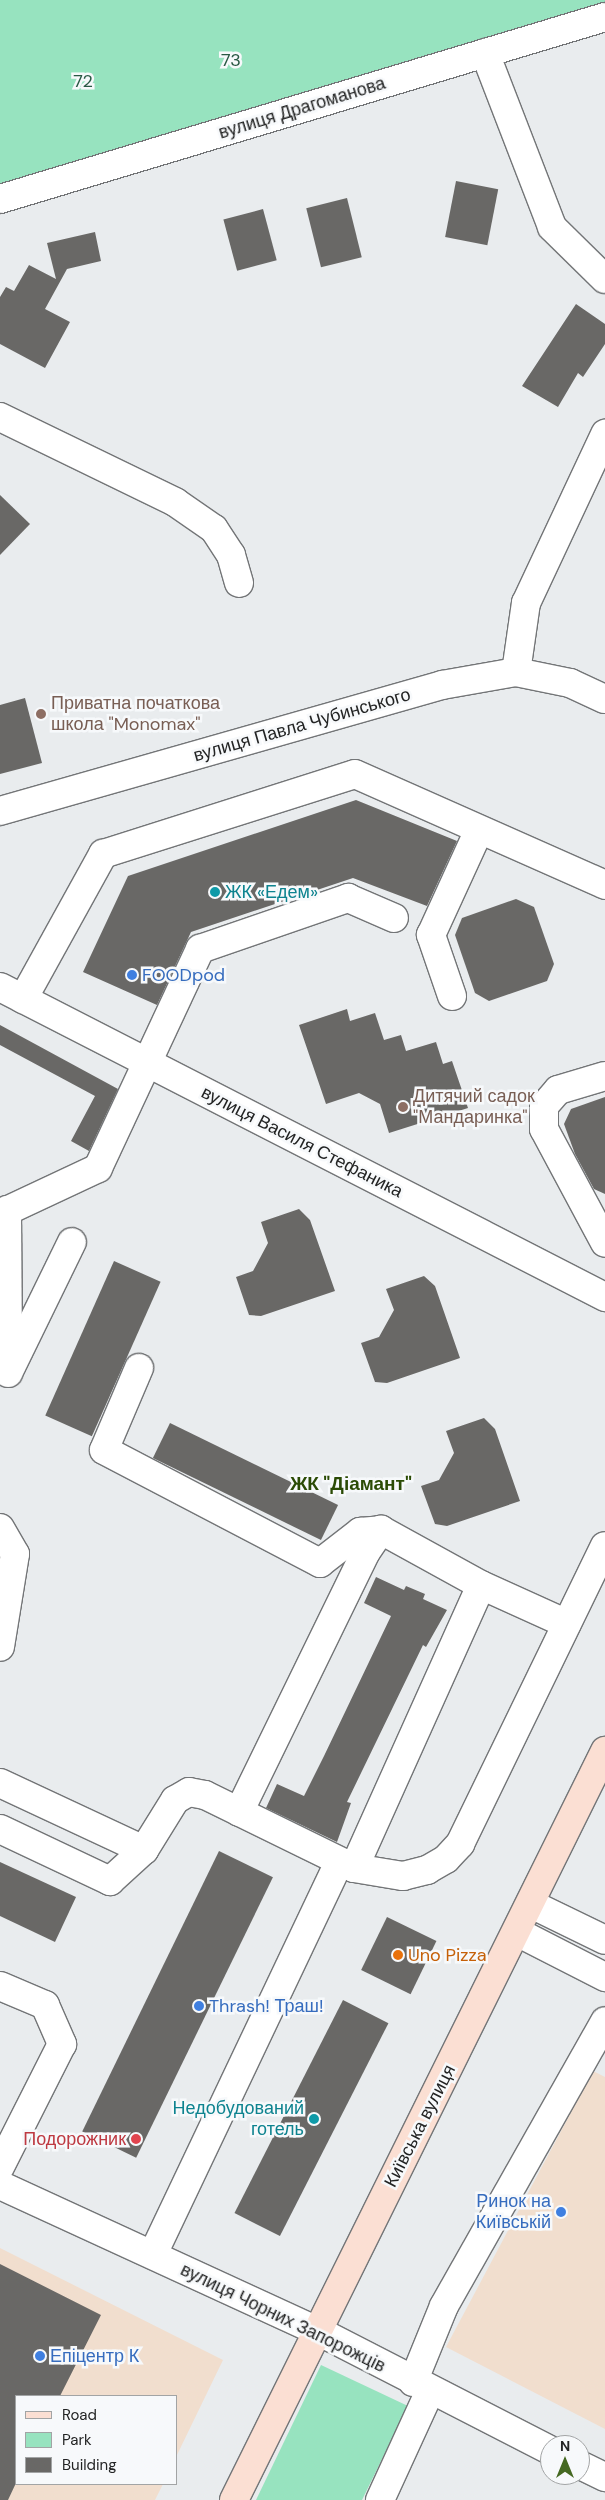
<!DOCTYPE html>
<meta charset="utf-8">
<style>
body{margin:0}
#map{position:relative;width:605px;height:2500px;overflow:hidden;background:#e9ecee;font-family:"DM Sans",sans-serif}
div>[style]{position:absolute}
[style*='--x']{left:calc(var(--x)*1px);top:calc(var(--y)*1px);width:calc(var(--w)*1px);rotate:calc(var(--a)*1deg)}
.commercial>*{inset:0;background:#f1dece}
.green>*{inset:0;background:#97e3bf}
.building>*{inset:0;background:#696866;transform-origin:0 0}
.roads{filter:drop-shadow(1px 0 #737577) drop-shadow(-1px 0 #737577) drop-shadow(0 1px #737577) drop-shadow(0 -1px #737577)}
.minor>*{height:28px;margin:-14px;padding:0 14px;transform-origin:14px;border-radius:14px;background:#fff}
.major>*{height:28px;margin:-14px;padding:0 14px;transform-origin:14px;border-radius:14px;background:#fbdfd3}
.dots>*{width:14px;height:14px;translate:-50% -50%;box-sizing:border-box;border:2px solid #f7f9fb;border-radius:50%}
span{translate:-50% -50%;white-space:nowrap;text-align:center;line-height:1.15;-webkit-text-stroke:5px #f7f9fb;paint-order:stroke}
.park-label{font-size:18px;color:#295944}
.street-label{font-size:18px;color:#232424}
.education-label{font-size:18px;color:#785e54}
.left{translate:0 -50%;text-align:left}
.culture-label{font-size:18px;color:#0d838f}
.right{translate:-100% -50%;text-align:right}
.shop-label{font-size:18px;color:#366cbe}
.food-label{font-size:18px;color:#c56008}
.health-label{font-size:18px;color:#be3a42}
.neighbourhood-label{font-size:19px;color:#2b4b05;font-weight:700}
.legend{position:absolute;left:15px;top:2395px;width:162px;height:90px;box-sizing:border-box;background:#f7f9fb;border:1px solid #a2a4a5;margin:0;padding:6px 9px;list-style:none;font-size:15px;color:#232424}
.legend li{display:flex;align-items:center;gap:10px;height:25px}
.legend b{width:25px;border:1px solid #a2a4a5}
.north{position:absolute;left:540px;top:2435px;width:50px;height:50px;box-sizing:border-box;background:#f7f9fb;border:1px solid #a2a4a5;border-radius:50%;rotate:0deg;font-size:14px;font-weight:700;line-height:20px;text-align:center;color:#232424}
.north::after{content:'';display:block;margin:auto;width:18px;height:22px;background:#456922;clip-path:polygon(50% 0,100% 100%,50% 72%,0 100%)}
</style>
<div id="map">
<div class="commercial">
<div style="clip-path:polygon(593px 2071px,605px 2077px,605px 2429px,446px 2347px)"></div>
<div style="clip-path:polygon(0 2248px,223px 2360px,176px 2457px,176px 2396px,16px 2396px,16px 2484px,163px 2484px,155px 2500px,0 2500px)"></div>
</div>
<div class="green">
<div style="clip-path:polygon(0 0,605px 0,605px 11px,0 189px)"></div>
<div style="clip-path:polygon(321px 2365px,408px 2406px,362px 2500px,256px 2500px)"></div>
</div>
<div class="building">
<div style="left:456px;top:181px;width:43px;height:57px;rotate:11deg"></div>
<div style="left:347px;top:198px;width:61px;height:42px;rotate:76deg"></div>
<div style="left:263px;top:209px;width:53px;height:41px;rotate:75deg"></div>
<div style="clip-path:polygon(95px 232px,101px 261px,67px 269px,45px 309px,70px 322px,45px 368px,0 344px,0 297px,6px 287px,14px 291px,29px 265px,56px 279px,47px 243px)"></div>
<div style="clip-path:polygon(576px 304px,605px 324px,605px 344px,583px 377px,578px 373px,558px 407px,522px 386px)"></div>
<div style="clip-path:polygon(0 495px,30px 524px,0 555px)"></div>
<div style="clip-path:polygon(25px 698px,42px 763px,0 774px,0 705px)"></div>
<div style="clip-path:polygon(356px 800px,457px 841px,427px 906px,353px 878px,191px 932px,157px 1005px,83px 972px,128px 876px)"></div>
<div style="clip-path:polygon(516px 899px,534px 907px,554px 964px,547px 981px,489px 1001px,475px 993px,455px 935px,462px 918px)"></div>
<div style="clip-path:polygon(347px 1009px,350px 1021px,375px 1013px,384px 1040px,401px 1035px,406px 1051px,436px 1042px,443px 1064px,452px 1061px,468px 1108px,389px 1133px,380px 1104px,359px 1093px,326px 1104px,299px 1025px)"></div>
<div style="clip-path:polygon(0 1025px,118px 1089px,89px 1151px,71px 1141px,95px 1096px,0 1045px)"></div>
<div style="clip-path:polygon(605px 1097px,605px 1194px,594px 1189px,575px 1154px,564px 1124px,571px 1109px)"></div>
<div style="clip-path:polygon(299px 1209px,310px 1220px,335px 1291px,261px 1316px,249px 1315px,236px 1277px,253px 1271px,268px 1243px,261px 1222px)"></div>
<div style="left:114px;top:1261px;width:51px;height:169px;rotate:24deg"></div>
<div style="clip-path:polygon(424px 1276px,435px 1286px,460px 1358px,387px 1383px,375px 1382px,361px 1343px,379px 1337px,394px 1310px,386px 1289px)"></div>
<div style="clip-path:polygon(484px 1418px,495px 1429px,520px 1501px,447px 1526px,435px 1524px,421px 1486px,439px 1480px,454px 1453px,446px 1431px)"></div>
<div style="left:170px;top:1423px;width:187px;height:39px;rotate:26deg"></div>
<div style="clip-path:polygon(376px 1577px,404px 1590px,406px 1586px,425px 1594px,423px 1599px,447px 1610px,426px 1647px,423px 1645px,347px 1802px,351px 1803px,337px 1842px,266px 1808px,277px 1784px,304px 1796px,324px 1756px,391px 1616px,364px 1603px)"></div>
<div style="left:219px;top:1851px;width:60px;height:312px;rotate:26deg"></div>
<div style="clip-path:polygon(0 1862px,76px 1897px,55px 1942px,0 1916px)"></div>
<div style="left:387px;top:1917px;width:55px;height:59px;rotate:26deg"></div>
<div style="left:343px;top:2000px;width:51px;height:239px;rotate:27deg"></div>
<div style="clip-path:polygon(0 2264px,101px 2315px,60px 2396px,16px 2396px,16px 2483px,8px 2500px,0 2500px)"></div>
</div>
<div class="roads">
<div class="minor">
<div style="--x:485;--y:53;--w:186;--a:68.9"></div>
<div style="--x:552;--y:227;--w:74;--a:44.5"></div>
<div style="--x:0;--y:199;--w:632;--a:-16.74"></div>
<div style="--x:0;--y:417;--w:195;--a:25.9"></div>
<div style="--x:175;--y:502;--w:47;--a:34.7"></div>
<div style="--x:214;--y:529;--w:31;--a:57"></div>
<div style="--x:231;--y:555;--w:29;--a:74"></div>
<div style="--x:516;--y:672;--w:70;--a:-81.8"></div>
<div style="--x:526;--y:603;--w:187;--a:-64.9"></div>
<div style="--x:0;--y:811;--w:460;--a:-15.9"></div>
<div style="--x:442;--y:685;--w:75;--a:-10"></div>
<div style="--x:516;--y:672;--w:55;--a:11.5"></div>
<div style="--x:570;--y:683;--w:38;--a:25"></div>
<div style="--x:0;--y:987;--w:680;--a:27.13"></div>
<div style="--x:452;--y:996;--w:65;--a:-109"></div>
<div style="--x:431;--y:935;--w:115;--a:-65.4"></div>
<div style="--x:23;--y:999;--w:166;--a:-61.1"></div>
<div style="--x:103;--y:854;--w:264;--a:-17.6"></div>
<div style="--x:355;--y:774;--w:274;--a:23.9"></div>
<div style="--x:605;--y:1076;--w:49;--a:163.4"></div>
<div style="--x:558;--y:1090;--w:21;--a:131"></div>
<div style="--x:544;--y:1106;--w:23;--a:90"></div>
<div style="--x:544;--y:1129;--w:129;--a:61.8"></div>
<div style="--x:7;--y:1210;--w:163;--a:89.6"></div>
<div style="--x:0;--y:1214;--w:108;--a:-25.1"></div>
<div style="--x:98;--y:1168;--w:242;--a:-65"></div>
<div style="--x:200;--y:949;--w:157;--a:-19"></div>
<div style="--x:348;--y:898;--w:50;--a:23.5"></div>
<div style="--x:139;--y:1368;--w:89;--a:113.1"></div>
<div style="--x:104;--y:1450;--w:244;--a:27.6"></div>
<div style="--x:320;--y:1563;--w:51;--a:-37.8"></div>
<div style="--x:360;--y:1532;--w:21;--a:-5"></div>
<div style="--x:10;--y:1369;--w:141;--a:-64"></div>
<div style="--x:0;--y:1528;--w:30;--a:60"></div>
<div style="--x:15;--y:1554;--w:94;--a:99.2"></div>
<div style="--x:0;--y:1783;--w:159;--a:25"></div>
<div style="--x:239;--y:1812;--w:289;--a:-64"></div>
<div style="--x:366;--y:1552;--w:27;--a:-56"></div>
<div style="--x:381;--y:1530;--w:114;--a:28.8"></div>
<div style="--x:481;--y:1585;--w:94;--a:24.4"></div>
<div style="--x:0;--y:1829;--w:122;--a:25.3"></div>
<div style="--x:110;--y:1881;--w:46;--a:-42.4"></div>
<div style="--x:144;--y:1850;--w:59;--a:-58.2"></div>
<div style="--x:175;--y:1800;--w:16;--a:-30"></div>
<div style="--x:189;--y:1792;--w:16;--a:11"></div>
<div style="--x:205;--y:1795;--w:166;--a:26.1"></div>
<div style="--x:354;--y:1868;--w:50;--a:9.3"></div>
<div style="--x:403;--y:1876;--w:25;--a:-14"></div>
<div style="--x:427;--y:1870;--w:22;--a:-30"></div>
<div style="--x:446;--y:1859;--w:21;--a:-47"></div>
<div style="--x:460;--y:1844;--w:331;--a:-64.1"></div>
<div style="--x:354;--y:1868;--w:310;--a:-65.8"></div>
<div style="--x:531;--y:1904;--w:82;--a:25.9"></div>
<div style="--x:517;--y:1932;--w:99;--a:27.1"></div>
<div style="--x:0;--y:1986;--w:49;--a:22.9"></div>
<div style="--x:45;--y:2005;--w:43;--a:66.4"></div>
<div style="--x:62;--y:2044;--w:138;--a:116.8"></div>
<div style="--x:0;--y:2185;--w:350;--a:24.7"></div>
<div style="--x:318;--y:2331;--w:261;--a:27.2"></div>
<div style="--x:153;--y:2254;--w:433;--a:-64.6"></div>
<div style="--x:413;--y:2382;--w:82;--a:-67.8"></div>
<div style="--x:444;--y:2306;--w:327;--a:-60.5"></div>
<div style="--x:580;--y:2465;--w:28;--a:26"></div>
<div style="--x:380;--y:2500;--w:120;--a:-65.4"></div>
</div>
<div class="major">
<div style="--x:234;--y:2500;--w:836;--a:-63.65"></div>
</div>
</div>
<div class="dots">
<div style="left:41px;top:714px;background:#8d6e63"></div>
<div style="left:215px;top:892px;background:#0f9aa8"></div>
<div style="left:132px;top:975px;background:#3f7fe0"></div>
<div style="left:403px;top:1107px;background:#8d6e63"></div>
<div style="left:398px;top:1955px;background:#e8710a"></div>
<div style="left:199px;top:2006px;background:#3f7fe0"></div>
<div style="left:314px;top:2119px;background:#0f9aa8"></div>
<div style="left:136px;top:2139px;background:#e0444e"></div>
<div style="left:561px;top:2212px;background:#3f7fe0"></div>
<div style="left:40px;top:2356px;background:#3f7fe0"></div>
</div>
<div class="park-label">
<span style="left:231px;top:60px">73</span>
<span style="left:83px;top:81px">72</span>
</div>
<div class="street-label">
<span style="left:302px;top:108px;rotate:-17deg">вулиця Драгоманова</span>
<span style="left:302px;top:725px;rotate:-16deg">вулиця Павла Чубинського</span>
<span style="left:302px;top:1142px;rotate:27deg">вулиця Василя Стефаника</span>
<span style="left:420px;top:2126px;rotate:-63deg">Київська вулиця</span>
<span style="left:283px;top:2318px;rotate:26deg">вулиця Чорних Запорожців</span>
</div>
<div class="education-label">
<span class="left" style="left:51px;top:714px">Приватна початкова<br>школа "Monomax"</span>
<span class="left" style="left:413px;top:1107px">Дитячий садок<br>"Мандаринка"</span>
</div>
<div class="culture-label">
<span class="left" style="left:225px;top:892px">ЖК «Едем»</span>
<span class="right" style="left:304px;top:2119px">Недобудований<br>готель</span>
</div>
<div class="shop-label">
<span class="left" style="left:142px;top:975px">FOODpod</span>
<span class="left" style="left:209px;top:2006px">Thrash! Траш!</span>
<span class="right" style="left:551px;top:2212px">Ринок на<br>Київській</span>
<span class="left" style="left:50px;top:2356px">Епіцентр К</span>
</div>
<div class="food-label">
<span class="left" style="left:408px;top:1955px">Uno Pizza</span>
</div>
<div class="health-label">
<span class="right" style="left:126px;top:2139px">Подорожник</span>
</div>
<div class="neighbourhood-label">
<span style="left:351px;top:1484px">ЖК "Діамант"</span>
</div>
<ul class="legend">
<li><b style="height:6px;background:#fbdfd3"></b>Road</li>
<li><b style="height:14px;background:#97e3bf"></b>Park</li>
<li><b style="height:14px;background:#696866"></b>Building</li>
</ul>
<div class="north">N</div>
</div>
